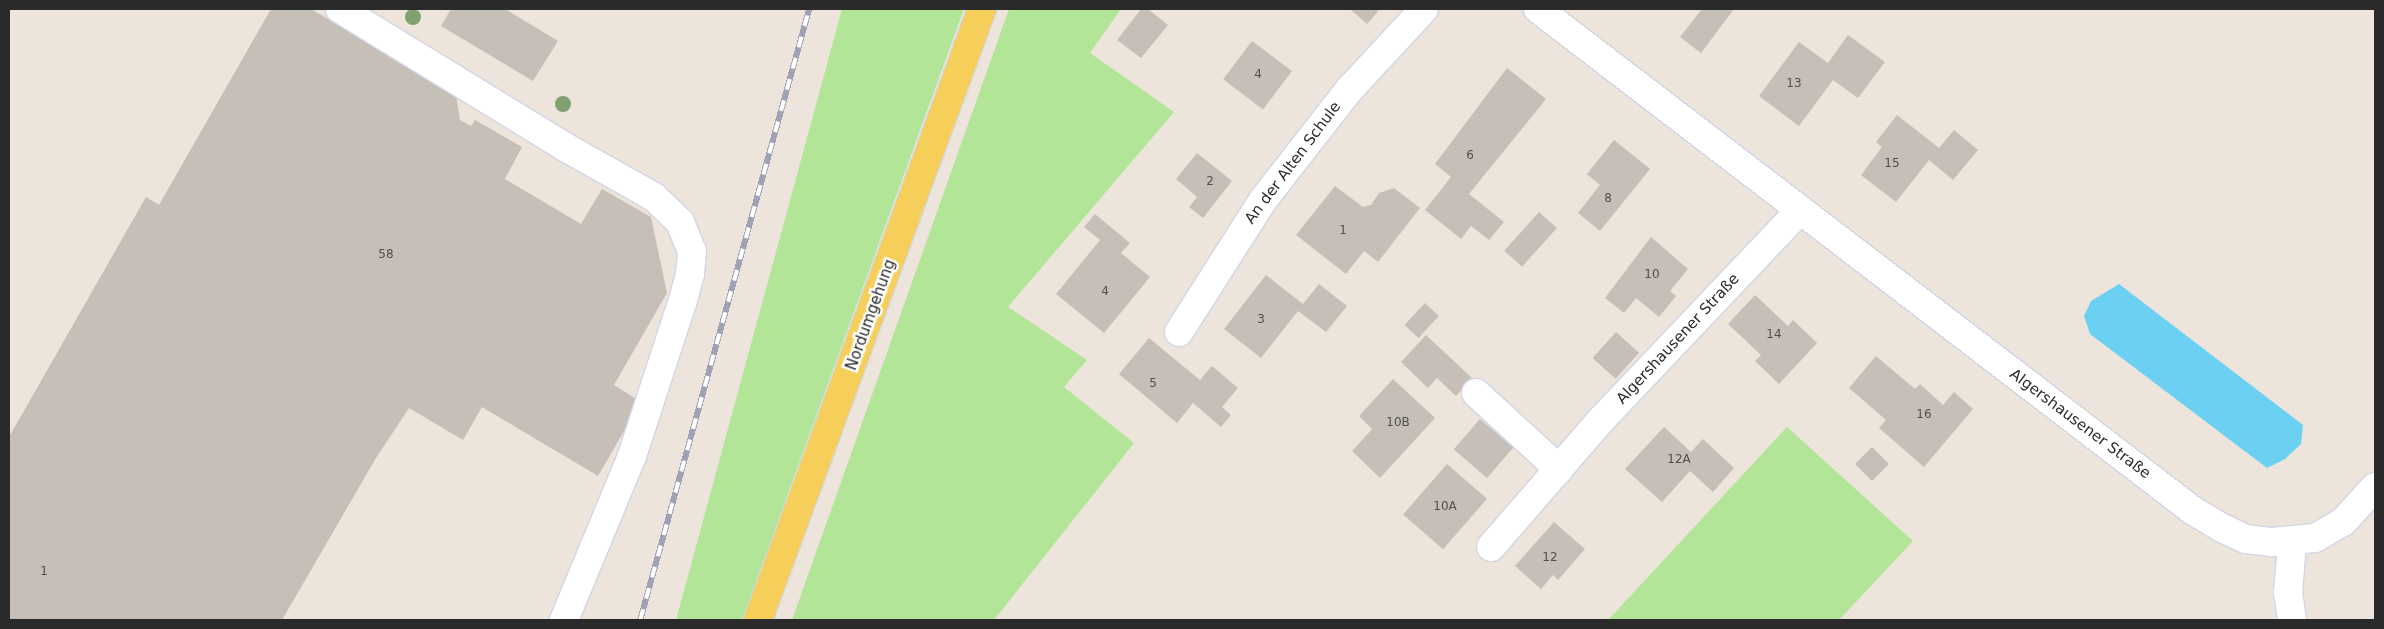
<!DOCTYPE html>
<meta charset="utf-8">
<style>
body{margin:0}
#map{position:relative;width:2384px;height:629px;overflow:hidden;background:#ede5dc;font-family:"DejaVu Sans",sans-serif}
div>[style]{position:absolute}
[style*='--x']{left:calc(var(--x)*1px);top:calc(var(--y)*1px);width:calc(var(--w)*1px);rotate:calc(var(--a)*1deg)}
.green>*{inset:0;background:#b2e597}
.water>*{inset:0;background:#6bd0f2}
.building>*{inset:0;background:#c5bfb8;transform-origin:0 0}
.roads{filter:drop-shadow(1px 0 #d1d5e4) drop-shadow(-1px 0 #d1d5e4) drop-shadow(0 1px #d1d5e4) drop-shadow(0 -1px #d1d5e4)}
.minor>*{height:28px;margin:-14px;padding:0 14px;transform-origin:14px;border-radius:14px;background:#fff}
.major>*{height:28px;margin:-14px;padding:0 14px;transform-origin:14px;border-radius:14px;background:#f5cf59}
.rail>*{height:5.5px;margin-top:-2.75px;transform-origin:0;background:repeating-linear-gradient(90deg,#fff 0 11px,#9ea2b5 0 22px);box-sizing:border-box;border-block:1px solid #9ea2b5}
.trees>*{width:16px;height:16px;margin:-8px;border-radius:50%;background:#82a170}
span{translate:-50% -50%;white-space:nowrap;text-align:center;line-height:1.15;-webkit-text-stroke:5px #fff;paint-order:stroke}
.number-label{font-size:12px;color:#514f4e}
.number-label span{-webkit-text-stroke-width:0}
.street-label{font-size:15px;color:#2a2a2a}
.frame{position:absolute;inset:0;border:10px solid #2a2a2a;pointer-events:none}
</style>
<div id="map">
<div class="green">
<div style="clip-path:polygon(842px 9px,964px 9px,742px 620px,676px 620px)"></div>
<div style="clip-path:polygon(1009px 9px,1121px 9px,1090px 53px,1174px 112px,1008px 307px,1087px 360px,1064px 387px,1134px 443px,994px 620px,792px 620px)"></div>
<div style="clip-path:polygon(1787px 427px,1913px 541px,1839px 620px,1608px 620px)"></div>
</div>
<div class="water">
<div style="clip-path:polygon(2119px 284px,2303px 425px,2301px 444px,2285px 459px,2267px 468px,2090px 334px,2084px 316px,2091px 301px)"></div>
</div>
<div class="building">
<div style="clip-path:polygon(271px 9px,311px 9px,456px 95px,460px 120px,471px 126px,475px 120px,522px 147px,505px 179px,581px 224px,602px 189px,651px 217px,667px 293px,614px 385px,641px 402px,598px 476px,482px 407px,463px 440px,409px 408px,376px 458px,282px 620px,9px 620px,9px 437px,146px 197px,159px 205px)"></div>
<div style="clip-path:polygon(451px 9px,505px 9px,558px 41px,533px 81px,441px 26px)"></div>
<div style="clip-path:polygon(1141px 9px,1148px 9px,1168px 25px,1141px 58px,1117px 40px)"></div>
<div style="clip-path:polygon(1350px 9px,1380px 9px,1367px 24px)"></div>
<div style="clip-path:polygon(1702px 9px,1734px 9px,1701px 53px,1680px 37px)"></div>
<div style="clip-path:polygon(1848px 35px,1885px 62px,1858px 98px,1833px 80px,1799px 126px,1759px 96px,1799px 42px,1828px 63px)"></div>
<div style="left:1252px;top:41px;width:50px;height:48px;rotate:37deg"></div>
<div style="clip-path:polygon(1507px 68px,1546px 99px,1469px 194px,1504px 222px,1489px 240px,1471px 226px,1461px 239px,1425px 210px,1451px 177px,1435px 164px)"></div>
<div style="clip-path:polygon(1897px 115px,1939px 148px,1954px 130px,1978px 150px,1953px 180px,1929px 160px,1896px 202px,1861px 175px,1882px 147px,1876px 142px)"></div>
<div style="clip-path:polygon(1614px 140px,1650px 169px,1600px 231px,1578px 213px,1600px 185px,1587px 174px)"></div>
<div style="clip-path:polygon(1197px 153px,1232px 181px,1203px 218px,1189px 207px,1197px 197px,1176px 179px)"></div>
<div style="clip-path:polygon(1335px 186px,1363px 207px,1371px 205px,1379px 193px,1394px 188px,1420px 208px,1378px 262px,1364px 251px,1346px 274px,1296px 235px)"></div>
<div style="left:1539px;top:212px;width:24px;height:52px;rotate:42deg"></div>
<div style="clip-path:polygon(1095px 214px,1130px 243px,1121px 253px,1150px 277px,1104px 333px,1056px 294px,1100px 240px,1084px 227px)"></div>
<div style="clip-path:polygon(1651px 237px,1688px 269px,1670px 291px,1676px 296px,1659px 317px,1636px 298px,1624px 313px,1605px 298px)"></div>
<div style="clip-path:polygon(1266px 275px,1303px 304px,1319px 284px,1347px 306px,1326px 332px,1298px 311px,1261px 358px,1224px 329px)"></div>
<div style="clip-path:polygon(1755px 295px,1788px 326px,1793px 320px,1817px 343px,1779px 384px,1755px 361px,1761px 355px,1728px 324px)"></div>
<div style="left:1425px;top:303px;width:19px;height:30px;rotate:43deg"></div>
<div style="left:1616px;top:332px;width:31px;height:35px;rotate:42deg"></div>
<div style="clip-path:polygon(1426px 335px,1472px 378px,1456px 396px,1437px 378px,1428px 388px,1401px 362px)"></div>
<div style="clip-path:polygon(1149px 338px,1200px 380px,1212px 366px,1238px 388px,1222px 407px,1231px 415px,1221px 427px,1193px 403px,1177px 423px,1119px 374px)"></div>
<div style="clip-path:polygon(1876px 356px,1915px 389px,1920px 384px,1943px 405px,1954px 392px,1973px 409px,1924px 467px,1879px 428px,1886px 420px,1849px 388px)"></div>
<div style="clip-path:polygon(1393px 379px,1435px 418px,1380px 478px,1352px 451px,1372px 429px,1359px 416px)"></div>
<div style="left:1480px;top:419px;width:44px;height:40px;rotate:41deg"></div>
<div style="clip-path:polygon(1664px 427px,1691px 452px,1703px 439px,1734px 468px,1713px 492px,1690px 471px,1662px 502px,1625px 469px)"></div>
<div style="left:1872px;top:447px;width:24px;height:24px;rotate:45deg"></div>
<div style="left:1447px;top:464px;width:53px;height:67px;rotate:41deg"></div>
<div style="clip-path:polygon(1554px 522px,1585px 549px,1558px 580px,1553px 575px,1541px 589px,1515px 566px)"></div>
</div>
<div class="roads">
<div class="minor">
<div style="--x:340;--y:9;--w:264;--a:31.5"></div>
<div style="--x:565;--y:147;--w:102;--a:29.3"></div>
<div style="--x:654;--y:197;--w:36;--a:44"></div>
<div style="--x:680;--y:222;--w:31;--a:68"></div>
<div style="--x:692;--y:251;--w:23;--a:95"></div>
<div style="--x:690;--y:274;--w:30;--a:105"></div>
<div style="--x:682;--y:303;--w:161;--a:108.1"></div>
<div style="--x:632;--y:456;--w:178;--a:112.5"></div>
<div style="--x:1538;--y:9;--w:824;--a:37.45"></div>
<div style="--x:2192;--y:510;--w:35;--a:31"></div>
<div style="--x:2222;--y:528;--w:26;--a:25"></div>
<div style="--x:2246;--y:539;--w:26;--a:7"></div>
<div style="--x:2272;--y:542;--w:43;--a:-5.3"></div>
<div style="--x:2315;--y:538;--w:32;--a:-30"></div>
<div style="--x:2343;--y:522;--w:47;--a:-47.6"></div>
<div style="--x:1179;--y:332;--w:156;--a:-57.5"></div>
<div style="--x:1263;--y:200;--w:140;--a:-52"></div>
<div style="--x:1349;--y:90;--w:110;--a:-47.2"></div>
<div style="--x:1476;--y:393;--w:113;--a:42.5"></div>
<div style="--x:1491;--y:547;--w:169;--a:-49.1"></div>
<div style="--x:1602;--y:419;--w:288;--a:-46.5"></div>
<div style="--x:2292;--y:620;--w:27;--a:-98"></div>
<div style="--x:2288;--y:593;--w:50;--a:-85.4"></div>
</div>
<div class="major">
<div style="--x:758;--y:620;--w:651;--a:-69.87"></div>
</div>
</div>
<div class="rail">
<div style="--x:640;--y:620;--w:634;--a:-74.54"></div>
</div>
<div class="trees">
<div style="left:413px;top:17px"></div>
<div style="left:563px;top:104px"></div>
</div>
<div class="number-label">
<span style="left:1258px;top:75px">4</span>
<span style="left:1794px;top:84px">13</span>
<span style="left:1470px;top:156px">6</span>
<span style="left:1892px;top:164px">15</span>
<span style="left:1210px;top:182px">2</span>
<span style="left:1608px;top:199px">8</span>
<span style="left:1343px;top:231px">1</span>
<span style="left:386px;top:255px">58</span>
<span style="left:1652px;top:275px">10</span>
<span style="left:1105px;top:292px">4</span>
<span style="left:1261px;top:320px">3</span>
<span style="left:1774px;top:335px">14</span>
<span style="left:1153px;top:384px">5</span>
<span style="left:1924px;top:415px">16</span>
<span style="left:1398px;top:423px">10B</span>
<span style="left:1679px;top:460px">12A</span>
<span style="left:1445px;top:507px">10A</span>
<span style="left:1550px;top:558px">12</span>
<span style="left:44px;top:572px">1</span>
</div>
<div class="street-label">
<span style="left:1293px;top:163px;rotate:-53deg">An der Alten Schule</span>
<span style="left:871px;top:315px;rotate:-70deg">Nordumgehung</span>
<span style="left:1678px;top:339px;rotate:-47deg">Algershausener Straße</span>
<span style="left:2080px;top:424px;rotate:37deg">Algershausener Straße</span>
</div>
<div class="frame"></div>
</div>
